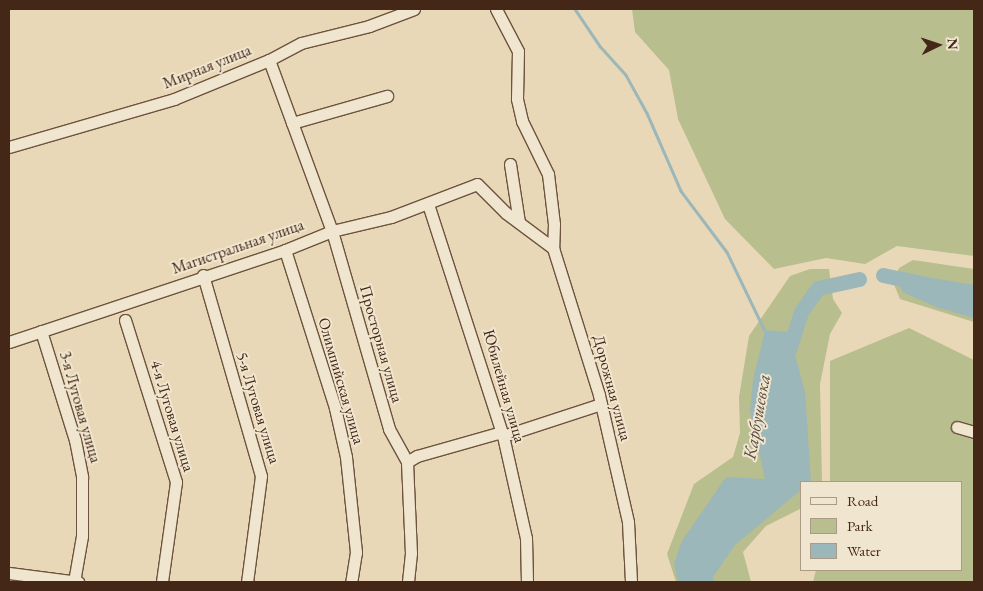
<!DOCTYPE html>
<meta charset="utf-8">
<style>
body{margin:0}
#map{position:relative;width:983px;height:591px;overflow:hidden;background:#e8d8b7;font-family:"EB Garamond",serif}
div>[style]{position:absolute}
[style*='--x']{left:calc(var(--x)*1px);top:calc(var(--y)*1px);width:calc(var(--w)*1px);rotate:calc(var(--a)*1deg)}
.green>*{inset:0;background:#b8be8d}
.water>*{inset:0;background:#9bb7b9}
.stream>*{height:2.5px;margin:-1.25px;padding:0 1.25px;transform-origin:1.25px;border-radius:1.25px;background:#9bb7b9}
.river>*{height:15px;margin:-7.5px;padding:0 7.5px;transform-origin:7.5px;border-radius:7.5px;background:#9bb7b9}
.roads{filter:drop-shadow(1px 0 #6d533e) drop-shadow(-1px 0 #6d533e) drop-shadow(0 1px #6d533e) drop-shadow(0 -1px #6d533e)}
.minor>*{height:11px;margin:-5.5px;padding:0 5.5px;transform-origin:5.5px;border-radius:5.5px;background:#f0e6d0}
span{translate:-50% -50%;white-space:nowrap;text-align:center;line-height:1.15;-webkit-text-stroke:4px #f0e6d0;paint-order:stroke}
.street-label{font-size:16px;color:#442716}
.water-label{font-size:18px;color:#5a4b3f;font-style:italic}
.frame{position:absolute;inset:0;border:10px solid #442716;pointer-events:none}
.legend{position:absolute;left:800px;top:481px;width:162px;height:90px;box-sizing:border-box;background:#f0e6d0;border:1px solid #ab9a86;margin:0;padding:6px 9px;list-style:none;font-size:15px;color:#442716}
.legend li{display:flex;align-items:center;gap:10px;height:25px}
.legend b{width:25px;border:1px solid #ab9a86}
.north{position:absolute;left:913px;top:20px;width:50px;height:50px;-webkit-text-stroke:4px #f0e6d0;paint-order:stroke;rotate:86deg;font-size:14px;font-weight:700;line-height:20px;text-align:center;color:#442716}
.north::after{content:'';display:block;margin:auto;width:18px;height:22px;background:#442716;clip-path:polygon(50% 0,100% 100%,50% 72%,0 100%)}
</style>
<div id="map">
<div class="green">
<div style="clip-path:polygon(632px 9px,974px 9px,974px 256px,897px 246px,865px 264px,826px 258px,774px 269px,725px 219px,678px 119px,669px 70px,635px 32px)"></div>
<div style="clip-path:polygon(913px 260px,974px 269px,974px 322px,900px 299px,893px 282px,899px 268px)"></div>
<div style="clip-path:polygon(810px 269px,829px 269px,833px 299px,842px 313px,830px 334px,820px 384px,822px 482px,802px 482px,802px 508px,766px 526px,743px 552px,751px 582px,676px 582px,667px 554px,694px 484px,733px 457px,740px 433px,739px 397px,749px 336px,790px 276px)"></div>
<div style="clip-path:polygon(909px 328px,974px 360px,974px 582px,813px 582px,816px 570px,962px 570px,962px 482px,830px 482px,830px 361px)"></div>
</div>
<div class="water">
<div style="clip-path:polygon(909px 274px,974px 285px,974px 318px,936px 307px,903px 292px,897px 280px)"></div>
<div style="clip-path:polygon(765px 330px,789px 332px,805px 392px,811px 482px,802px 482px,802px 489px,735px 545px,713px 577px,714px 582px,678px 582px,674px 564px,682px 541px,726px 477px,765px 479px,750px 411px,753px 380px)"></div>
</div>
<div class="stream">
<div style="--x:575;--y:9;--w:45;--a:56"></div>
<div style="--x:600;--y:46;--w:39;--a:48"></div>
<div style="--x:626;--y:75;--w:43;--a:61.1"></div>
<div style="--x:647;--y:113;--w:85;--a:66.4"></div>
<div style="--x:681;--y:191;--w:76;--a:53"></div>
<div style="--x:727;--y:252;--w:90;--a:64.3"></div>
</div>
<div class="river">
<div style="--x:883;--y:275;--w:38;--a:12"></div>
<div style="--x:786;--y:359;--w:49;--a:-72.3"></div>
<div style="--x:801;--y:312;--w:29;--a:-55"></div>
<div style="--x:818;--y:288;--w:42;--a:-12.4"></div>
</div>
<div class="roads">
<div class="minor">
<div style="--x:496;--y:9;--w:47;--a:62.4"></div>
<div style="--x:518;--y:51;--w:48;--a:91.2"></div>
<div style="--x:517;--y:99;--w:23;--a:77"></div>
<div style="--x:522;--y:121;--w:59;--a:63.9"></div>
<div style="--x:548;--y:174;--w:50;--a:83.2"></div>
<div style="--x:554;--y:224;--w:24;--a:92"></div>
<div style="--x:269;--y:60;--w:182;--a:69.8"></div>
<div style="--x:332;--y:231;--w:206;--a:73.9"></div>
<div style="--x:389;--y:429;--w:38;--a:61"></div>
<div style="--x:292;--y:123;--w:99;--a:-15.9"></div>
<div style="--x:9;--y:147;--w:172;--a:-16.2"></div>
<div style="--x:174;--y:99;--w:103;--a:-22.3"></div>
<div style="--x:269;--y:60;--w:36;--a:-28"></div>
<div style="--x:301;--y:43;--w:70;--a:-14"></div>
<div style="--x:369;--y:26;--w:48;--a:-20.7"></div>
<div style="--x:510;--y:164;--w:59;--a:81.2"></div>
<div style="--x:428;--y:204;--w:244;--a:72.1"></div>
<div style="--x:503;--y:436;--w:105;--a:77.3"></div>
<div style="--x:526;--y:538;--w:44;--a:88.7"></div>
<div style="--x:285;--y:250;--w:166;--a:72.4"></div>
<div style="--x:335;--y:408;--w:50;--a:77.3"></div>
<div style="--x:346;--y:457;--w:96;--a:84"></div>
<div style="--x:356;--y:552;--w:30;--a:99"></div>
<div style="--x:203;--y:275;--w:209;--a:73.9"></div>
<div style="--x:261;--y:476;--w:107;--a:97.5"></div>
<div style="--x:125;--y:320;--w:170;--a:72.5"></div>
<div style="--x:176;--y:482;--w:101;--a:98"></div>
<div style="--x:41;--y:331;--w:114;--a:72.7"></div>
<div style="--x:75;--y:440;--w:38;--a:79"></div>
<div style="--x:82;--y:477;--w:59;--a:90"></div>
<div style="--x:82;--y:536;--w:47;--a:99.9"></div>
<div style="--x:9;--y:342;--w:291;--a:-18.4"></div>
<div style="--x:285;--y:250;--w:51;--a:-22"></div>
<div style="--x:332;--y:231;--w:61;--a:-13.3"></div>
<div style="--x:391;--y:217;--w:92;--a:-21"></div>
<div style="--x:477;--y:184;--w:41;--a:45"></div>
<div style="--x:506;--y:213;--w:59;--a:36.7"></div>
<div style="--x:553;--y:248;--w:154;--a:72.6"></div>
<div style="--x:599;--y:395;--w:130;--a:77.1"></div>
<div style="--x:628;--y:522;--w:60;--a:87.1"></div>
<div style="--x:957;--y:427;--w:18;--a:16"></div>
<div style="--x:503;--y:436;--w:103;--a:-18.1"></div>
<div style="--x:407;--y:462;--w:91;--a:87.5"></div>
<div style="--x:411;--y:553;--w:29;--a:96"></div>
<div style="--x:407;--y:462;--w:12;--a:-31"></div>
<div style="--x:417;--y:456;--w:88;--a:-15.8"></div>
<div style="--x:9;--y:573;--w:70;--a:7.4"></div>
</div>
</div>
<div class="street-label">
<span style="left:207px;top:67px;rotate:-22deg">Мирная улица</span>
<span style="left:238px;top:247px;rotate:-19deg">Магистральная улица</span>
<span style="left:381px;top:344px;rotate:74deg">Просторная улица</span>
<span style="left:341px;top:381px;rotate:74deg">Олимпийская улица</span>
<span style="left:504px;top:386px;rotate:74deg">Юбилейная улица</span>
<span style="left:612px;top:388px;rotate:75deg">Дорожная улица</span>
<span style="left:80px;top:407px;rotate:74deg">3-я Луговая улица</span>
<span style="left:258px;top:408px;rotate:73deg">5-я Луговая улица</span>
<span style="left:172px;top:416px;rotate:73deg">4-я Луговая улица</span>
</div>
<div class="water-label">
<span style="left:757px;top:417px;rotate:-80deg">Карбушевка</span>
</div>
<div class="frame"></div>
<ul class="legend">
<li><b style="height:6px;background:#f0e6d0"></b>Road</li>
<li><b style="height:14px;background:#b8be8d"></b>Park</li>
<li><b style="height:14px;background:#9bb7b9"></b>Water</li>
</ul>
<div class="north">N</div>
</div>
